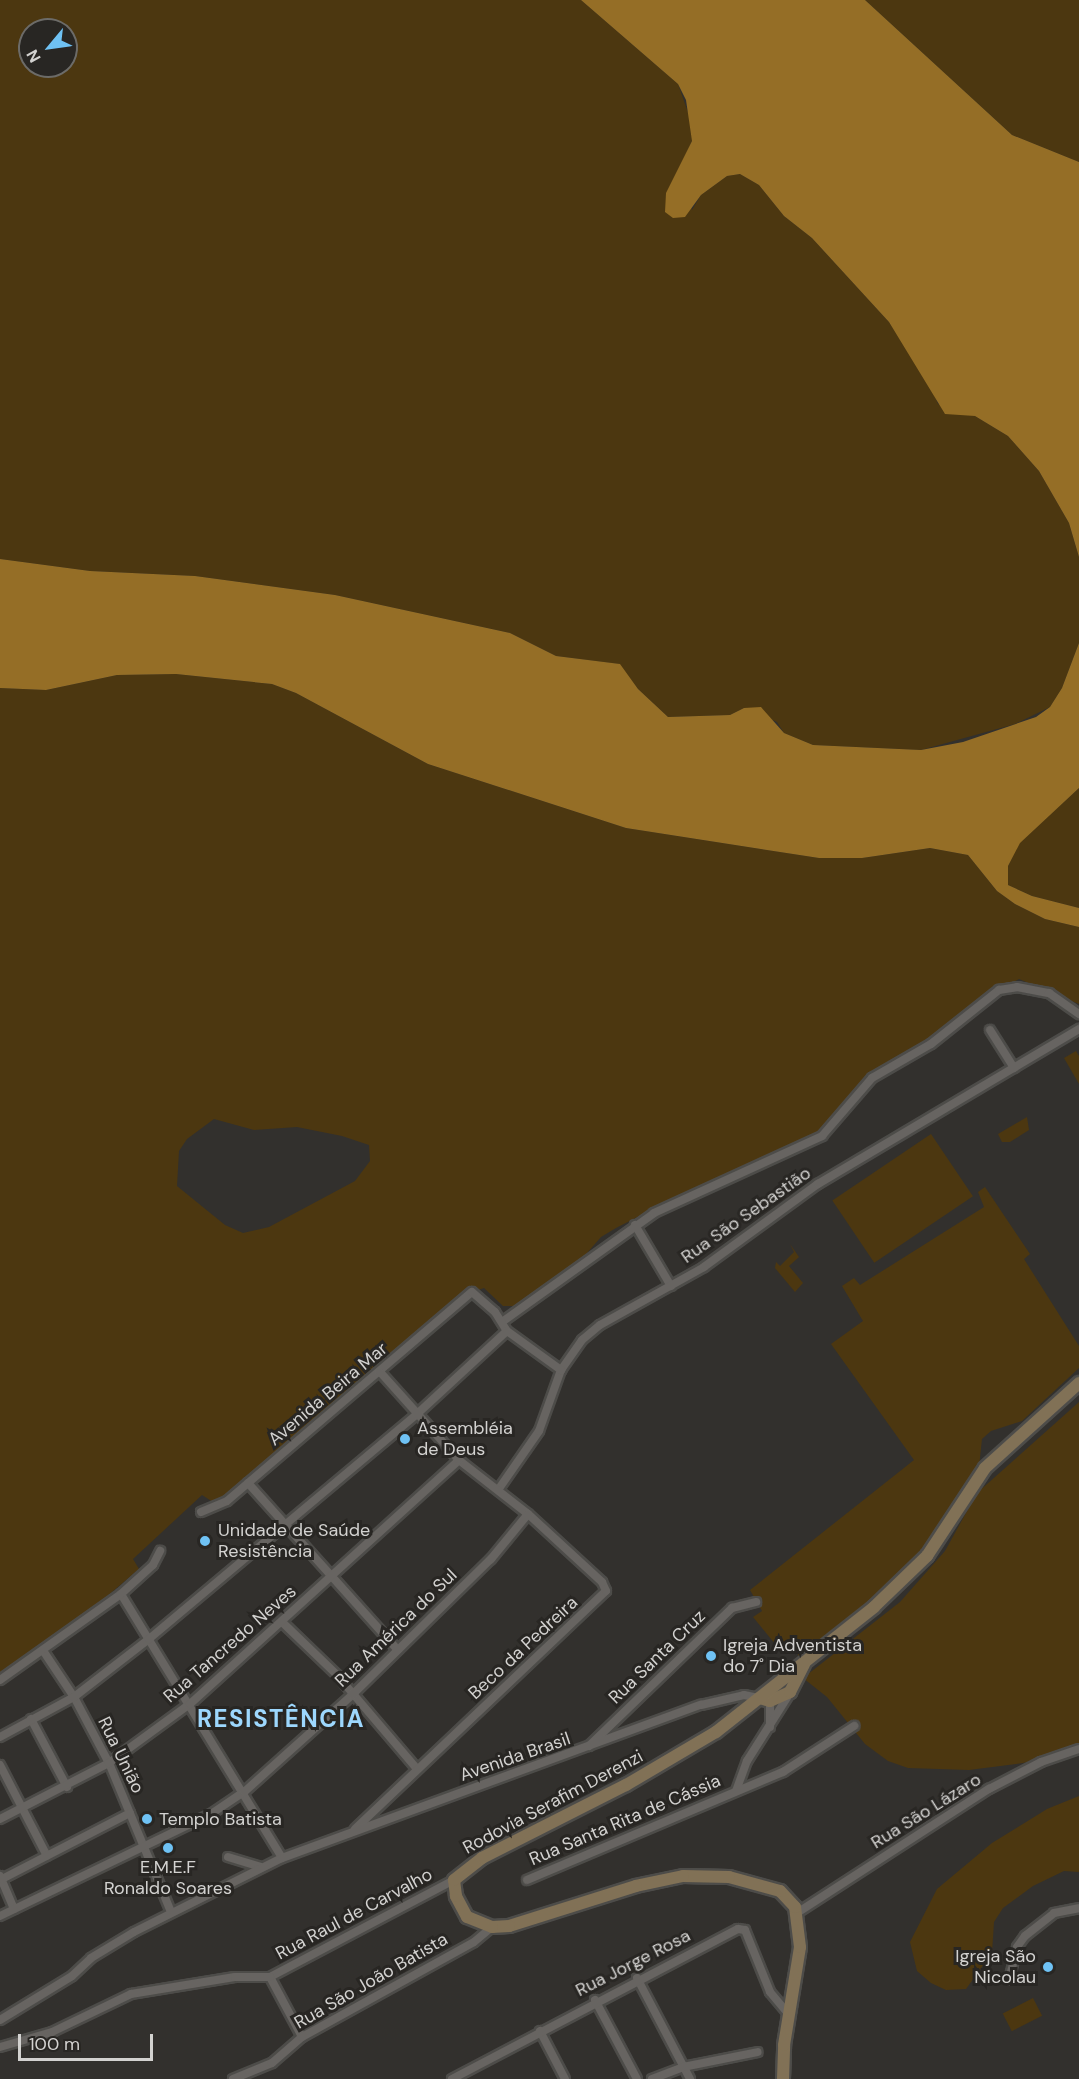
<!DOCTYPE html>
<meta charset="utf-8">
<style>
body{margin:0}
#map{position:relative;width:1079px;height:2079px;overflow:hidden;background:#32302d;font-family:"DM Sans",sans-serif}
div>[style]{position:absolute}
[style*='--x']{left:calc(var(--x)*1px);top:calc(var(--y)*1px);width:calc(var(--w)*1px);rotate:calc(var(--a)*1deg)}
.green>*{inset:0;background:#4c3710;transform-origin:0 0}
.water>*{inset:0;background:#956e26}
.roads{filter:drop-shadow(2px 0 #4d4c49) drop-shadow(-2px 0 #4d4c49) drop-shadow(0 2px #4d4c49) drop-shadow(0 -2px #4d4c49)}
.minor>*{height:8px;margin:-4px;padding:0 4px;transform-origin:4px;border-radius:4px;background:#676461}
.secondary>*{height:12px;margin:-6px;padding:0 6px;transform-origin:6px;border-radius:6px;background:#817156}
.dots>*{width:16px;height:16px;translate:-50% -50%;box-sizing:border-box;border:3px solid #282623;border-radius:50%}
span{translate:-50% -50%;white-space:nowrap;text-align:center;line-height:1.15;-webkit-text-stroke:6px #282623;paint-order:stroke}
.street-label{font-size:18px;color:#d3d2d0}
.poi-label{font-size:18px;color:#d3d2d0}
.left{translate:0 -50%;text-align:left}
.right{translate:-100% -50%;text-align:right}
.district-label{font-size:24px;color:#9dd7fd;font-weight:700;letter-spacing:1.5px}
.north{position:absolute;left:18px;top:18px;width:60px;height:60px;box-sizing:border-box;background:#282623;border:2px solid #6c6b68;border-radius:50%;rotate:241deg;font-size:16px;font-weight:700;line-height:24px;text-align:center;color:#d3d2d0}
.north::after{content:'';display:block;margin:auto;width:21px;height:27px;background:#6fc2f4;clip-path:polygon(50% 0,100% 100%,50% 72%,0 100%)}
.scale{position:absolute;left:18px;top:2034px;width:135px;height:27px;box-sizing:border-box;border:3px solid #d3d2d0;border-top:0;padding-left:8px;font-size:18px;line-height:21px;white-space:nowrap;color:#d3d2d0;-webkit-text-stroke:4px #282623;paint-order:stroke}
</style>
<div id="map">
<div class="green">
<div style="clip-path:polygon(evenodd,0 0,581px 0,678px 84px,692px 124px,692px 141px,683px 161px,692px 210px,701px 195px,727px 176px,740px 174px,759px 185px,784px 216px,812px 238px,889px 322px,929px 382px,938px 404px,975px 416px,1008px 436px,1039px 471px,1069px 523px,1079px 557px,1079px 643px,1062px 688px,1050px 707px,1015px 724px,921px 750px,813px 745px,784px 733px,777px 722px,744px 708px,730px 715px,668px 717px,638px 689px,619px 664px,556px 656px,510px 633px,335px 595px,195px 576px,90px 571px,0 559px,0 0,30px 30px,66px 30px,66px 66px,30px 66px,30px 30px)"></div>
<div style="clip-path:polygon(865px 0,1079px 0,1079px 162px,1012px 135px)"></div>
<div style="clip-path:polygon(evenodd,176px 674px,272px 684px,296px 693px,428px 764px,626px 828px,819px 858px,862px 858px,930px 848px,968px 855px,997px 891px,1015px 904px,1045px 919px,1079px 927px,1079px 1004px,1019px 979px,968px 1007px,925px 1043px,880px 1068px,825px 1129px,799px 1146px,692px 1189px,616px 1228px,601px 1237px,580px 1261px,516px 1306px,503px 1306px,484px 1288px,469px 1293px,216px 1504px,202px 1495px,133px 1559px,139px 1569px,86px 1614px,0 1673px,0 688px,46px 690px,117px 675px,176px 674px,214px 1119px,254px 1130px,297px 1127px,342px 1136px,369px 1145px,370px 1161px,355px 1181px,269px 1227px,243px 1233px,225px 1225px,177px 1186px,179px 1151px,187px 1139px,214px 1119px)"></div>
<div style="clip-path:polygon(1079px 788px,1079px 908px,1032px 896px,1008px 885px,1008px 866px,1019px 843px)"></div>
<div style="clip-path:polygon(1076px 1051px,1079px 1056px,1079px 1084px,1064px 1058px)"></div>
<div style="clip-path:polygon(1027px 1117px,1029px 1130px,1010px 1142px,1002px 1142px,998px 1134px)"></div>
<div style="left:931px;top:1134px;width:75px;height:119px;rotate:56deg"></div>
<div style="clip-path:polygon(985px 1187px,1030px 1254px,1024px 1259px,1079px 1346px,1079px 1368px,1022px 1421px,991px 1431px,982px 1439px,979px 1467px,922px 1556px,895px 1586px,800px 1658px,791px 1642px,780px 1650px,753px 1617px,762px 1611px,750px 1590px,914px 1460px,831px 1344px,863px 1321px,842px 1286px,854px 1278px,860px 1285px,984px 1207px,978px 1192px)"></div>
<div style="clip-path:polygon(790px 1244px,799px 1257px,789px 1266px,803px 1283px,795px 1292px,775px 1268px,776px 1262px,780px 1266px,794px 1252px)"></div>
<div style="clip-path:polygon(1079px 1402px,1079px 1748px,1023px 1763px,969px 1770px,908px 1768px,888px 1761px,865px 1744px,827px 1697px,803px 1678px,900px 1602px,945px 1551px,977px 1493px)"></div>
<div style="clip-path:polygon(1079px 1796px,1079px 1872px,1064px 1871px,1033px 1886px,1003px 1908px,994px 1922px,992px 1953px,966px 1989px,946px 1990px,931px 1983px,917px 1971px,910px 1942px,937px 1889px,992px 1843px,1047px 1809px)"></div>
<div style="left:1033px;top:1998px;width:20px;height:34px;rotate:63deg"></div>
</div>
<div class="water">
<div style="clip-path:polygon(581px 0,865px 0,1012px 135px,1079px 162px,1079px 557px,1069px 523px,1039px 471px,1008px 436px,975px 416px,945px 414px,889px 322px,812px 238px,784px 216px,759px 185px,740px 174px,727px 176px,701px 195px,685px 217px,673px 218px,665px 212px,666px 193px,692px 141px,686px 100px,678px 84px)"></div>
<div style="clip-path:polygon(0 559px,90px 571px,195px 576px,335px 595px,510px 633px,556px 656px,620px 664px,638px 689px,668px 717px,730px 715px,744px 708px,761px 707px,784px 733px,813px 745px,921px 750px,963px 742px,1036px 717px,1050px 707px,1062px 688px,1079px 643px,1079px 788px,1020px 843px,1008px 866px,1008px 885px,1032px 896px,1079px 908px,1079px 927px,1045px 919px,1015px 904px,997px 891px,968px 855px,930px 848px,862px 858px,819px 858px,626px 828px,428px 764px,296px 693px,272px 684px,176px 674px,117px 675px,46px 690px,0 688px)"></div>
</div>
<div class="roads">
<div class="minor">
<div style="--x:990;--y:1030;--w:45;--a:57.7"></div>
<div style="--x:635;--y:1225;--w:71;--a:59.5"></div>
<div style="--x:502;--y:1322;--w:187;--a:-35.6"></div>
<div style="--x:654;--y:1213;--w:185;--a:-24.6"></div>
<div style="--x:822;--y:1136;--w:77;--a:-49.2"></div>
<div style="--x:872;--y:1078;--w:68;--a:-30"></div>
<div style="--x:931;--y:1044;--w:87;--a:-38.5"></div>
<div style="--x:999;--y:990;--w:18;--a:-9"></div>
<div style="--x:1017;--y:987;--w:33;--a:11"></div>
<div style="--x:1049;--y:993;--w:37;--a:35"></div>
<div style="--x:248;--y:1483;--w:224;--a:48.1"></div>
<div style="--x:498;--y:1490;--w:72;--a:-55.2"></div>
<div style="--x:539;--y:1431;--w:65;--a:-70.2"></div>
<div style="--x:561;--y:1370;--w:37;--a:-55"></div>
<div style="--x:582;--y:1340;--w:23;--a:-40"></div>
<div style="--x:600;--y:1325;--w:119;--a:-29.1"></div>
<div style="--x:704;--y:1267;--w:141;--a:-36.1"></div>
<div style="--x:818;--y:1184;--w:304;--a:-30.7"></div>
<div style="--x:201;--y:1512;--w:28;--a:-23"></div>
<div style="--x:227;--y:1501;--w:322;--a:-40.5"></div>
<div style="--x:472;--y:1292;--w:30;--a:41"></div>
<div style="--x:495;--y:1312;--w:22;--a:58"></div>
<div style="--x:507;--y:1331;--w:67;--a:35.8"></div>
<div style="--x:121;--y:1594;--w:309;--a:58.6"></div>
<div style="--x:282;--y:1622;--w:76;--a:43.9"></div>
<div style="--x:337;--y:1675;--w:123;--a:49.6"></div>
<div style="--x:44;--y:1652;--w:54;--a:56.3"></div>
<div style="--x:74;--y:1697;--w:75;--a:62.1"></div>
<div style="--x:109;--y:1763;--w:161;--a:67.4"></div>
<div style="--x:0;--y:1680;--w:148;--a:-35.4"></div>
<div style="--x:121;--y:1594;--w:43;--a:-42.2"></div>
<div style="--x:153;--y:1565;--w:16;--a:-63"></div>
<div style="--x:770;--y:1701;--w:26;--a:90"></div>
<div style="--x:31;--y:1719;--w:77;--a:62.1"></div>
<div style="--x:0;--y:1737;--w:84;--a:-28.4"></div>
<div style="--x:74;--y:1697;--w:95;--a:-37.7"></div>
<div style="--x:149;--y:1639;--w:350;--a:-40"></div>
<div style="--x:417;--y:1414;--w:122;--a:-42.7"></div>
<div style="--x:589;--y:1746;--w:199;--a:-44"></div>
<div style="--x:732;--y:1608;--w:25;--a:-14"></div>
<div style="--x:0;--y:1765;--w:102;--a:62.7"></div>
<div style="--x:736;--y:1791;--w:32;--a:-70"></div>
<div style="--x:747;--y:1761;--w:80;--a:-57.7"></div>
<div style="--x:0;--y:1819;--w:123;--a:-27.2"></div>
<div style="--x:109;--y:1763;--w:100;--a:-36.1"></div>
<div style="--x:190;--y:1704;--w:363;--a:-42.2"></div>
<div style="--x:355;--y:1829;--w:346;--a:-43.5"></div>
<div style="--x:606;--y:1591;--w:10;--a:-114"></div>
<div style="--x:602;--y:1582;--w:100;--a:-137.4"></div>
<div style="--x:528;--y:1514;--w:88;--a:-142"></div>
<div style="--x:459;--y:1460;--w:118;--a:-131.9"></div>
<div style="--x:228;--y:1857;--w:34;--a:17"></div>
<div style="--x:0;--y:1876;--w:36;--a:67"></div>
<div style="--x:2;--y:1879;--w:144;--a:-27.3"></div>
<div style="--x:527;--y:1880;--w:278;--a:-22.9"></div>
<div style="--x:783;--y:1772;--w:85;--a:-32.9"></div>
<div style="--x:797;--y:1913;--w:229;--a:-32.9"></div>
<div style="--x:989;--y:1789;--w:59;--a:-27.4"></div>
<div style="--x:1041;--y:1762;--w:40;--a:-18.9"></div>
<div style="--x:0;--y:1916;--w:234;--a:-25.8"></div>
<div style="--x:211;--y:1814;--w:40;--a:-34"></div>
<div style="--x:244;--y:1792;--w:145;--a:-41.9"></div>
<div style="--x:352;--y:1695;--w:194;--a:-44.4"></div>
<div style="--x:491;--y:1559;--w:58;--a:-50.6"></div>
<div style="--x:270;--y:1977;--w:208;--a:-27.8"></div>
<div style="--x:270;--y:1977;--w:68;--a:61.9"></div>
<div style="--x:637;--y:1978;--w:114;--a:62.3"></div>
<div style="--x:1009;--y:1980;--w:34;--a:-76"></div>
<div style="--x:1017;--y:1947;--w:14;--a:-54"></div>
<div style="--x:1025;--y:1936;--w:37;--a:-38"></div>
<div style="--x:1054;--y:1913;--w:25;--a:-11"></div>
<div style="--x:595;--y:2000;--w:89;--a:62"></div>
<div style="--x:0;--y:2020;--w:84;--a:-31.4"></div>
<div style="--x:72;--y:1976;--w:26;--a:-43"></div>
<div style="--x:91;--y:1958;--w:50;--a:-31.2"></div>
<div style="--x:134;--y:1932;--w:165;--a:-26.6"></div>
<div style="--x:282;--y:1858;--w:446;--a:-20.1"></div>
<div style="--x:701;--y:1705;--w:44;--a:-13.1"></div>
<div style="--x:744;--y:1695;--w:16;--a:11"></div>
<div style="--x:540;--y:2031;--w:54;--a:62.5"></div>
<div style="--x:0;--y:2047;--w:54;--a:-16.1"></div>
<div style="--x:52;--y:2032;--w:88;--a:-25.7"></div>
<div style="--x:131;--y:1994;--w:105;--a:-9.3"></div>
<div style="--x:235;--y:1977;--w:35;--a:0"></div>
<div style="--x:233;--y:2079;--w:42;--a:-22.3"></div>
<div style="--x:272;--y:2063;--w:40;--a:-41"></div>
<div style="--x:302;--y:2037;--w:196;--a:-28.9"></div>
<div style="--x:474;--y:1942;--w:23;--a:-40"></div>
<div style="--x:452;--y:2079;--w:323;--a:-27.7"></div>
<div style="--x:738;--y:1929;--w:7;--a:8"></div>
<div style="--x:745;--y:1930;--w:67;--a:68"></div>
<div style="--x:770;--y:1992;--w:30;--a:50"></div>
<div style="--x:652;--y:2079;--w:33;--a:-21"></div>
<div style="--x:683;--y:2067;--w:76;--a:-11.3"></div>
</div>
<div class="secondary">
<div style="--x:760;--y:1698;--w:10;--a:17"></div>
<div style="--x:770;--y:1701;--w:22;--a:-24"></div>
<div style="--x:790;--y:1692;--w:31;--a:-63"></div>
<div style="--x:783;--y:2079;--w:34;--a:-88"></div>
<div style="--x:784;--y:2045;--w:99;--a:-80.7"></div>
<div style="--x:800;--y:1947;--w:40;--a:-97.1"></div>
<div style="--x:795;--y:1907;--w:22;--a:-133"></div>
<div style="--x:780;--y:1891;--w:53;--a:-164.6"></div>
<div style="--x:729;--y:1877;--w:46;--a:-178.8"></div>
<div style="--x:683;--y:1876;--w:48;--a:168"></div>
<div style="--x:636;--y:1886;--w:133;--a:162.5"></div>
<div style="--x:509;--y:1926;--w:17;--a:177"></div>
<div style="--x:492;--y:1927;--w:27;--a:-158"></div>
<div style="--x:467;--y:1917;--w:24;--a:-118"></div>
<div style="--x:456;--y:1896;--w:16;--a:-97"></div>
<div style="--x:454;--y:1880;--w:36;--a:-38"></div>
<div style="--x:482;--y:1858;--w:161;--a:-26.9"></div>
<div style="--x:626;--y:1785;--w:104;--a:-30.5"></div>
<div style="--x:716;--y:1732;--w:201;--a:-38.3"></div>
<div style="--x:874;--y:1607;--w:74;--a:-43.9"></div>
<div style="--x:927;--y:1556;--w:105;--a:-56.6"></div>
<div style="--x:985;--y:1468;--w:127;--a:-42.1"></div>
</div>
</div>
<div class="dots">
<div style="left:405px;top:1439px;background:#6fc2f4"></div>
<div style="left:205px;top:1541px;background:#6fc2f4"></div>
<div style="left:711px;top:1656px;background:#6fc2f4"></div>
<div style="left:147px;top:1819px;background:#6fc2f4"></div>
<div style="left:168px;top:1848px;background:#6fc2f4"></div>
<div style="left:1048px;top:1967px;background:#6fc2f4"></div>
</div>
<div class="street-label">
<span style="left:746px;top:1215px;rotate:-35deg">Rua São Sebastião</span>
<span style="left:328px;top:1394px;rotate:-40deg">Avenida Beira Mar</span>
<span style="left:396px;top:1628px;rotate:-44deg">Rua América do Sul</span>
<span style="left:230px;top:1644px;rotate:-41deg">Rua Tancredo Neves</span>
<span style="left:523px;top:1648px;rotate:-43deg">Beco da Pedreira</span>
<span style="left:657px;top:1657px;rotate:-44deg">Rua Santa Cruz</span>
<span style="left:121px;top:1755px;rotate:64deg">Rua União</span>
<span style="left:515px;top:1757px;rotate:-19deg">Avenida Brasil</span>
<span style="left:553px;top:1802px;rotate:-28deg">Rodovia Serafim Derenzi</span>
<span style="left:926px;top:1811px;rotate:-32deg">Rua São Lázaro</span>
<span style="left:625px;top:1820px;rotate:-23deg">Rua Santa Rita de Cássia</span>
<span style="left:354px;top:1914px;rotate:-28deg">Rua Raul de Carvalho</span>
<span style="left:633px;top:1963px;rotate:-27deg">Rua Jorge Rosa</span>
<span style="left:371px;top:1981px;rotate:-30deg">Rua São João Batista</span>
</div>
<div class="poi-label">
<span class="left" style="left:417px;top:1439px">Assembléia<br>de Deus</span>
<span class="left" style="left:218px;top:1541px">Unidade de Saúde<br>Resistência</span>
<span class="left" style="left:723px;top:1656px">Igreja Adventista<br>do 7˚ Dia</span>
<span class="left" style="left:159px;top:1819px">Templo Batista</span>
<span style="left:168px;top:1878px">E.M.E.F<br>Ronaldo Soares</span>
<span class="right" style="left:1036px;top:1967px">Igreja São<br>Nicolau</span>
</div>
<div class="district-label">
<span style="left:281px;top:1719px">RESISTÊNCIA</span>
</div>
<div class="north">N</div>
<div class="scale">100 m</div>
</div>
